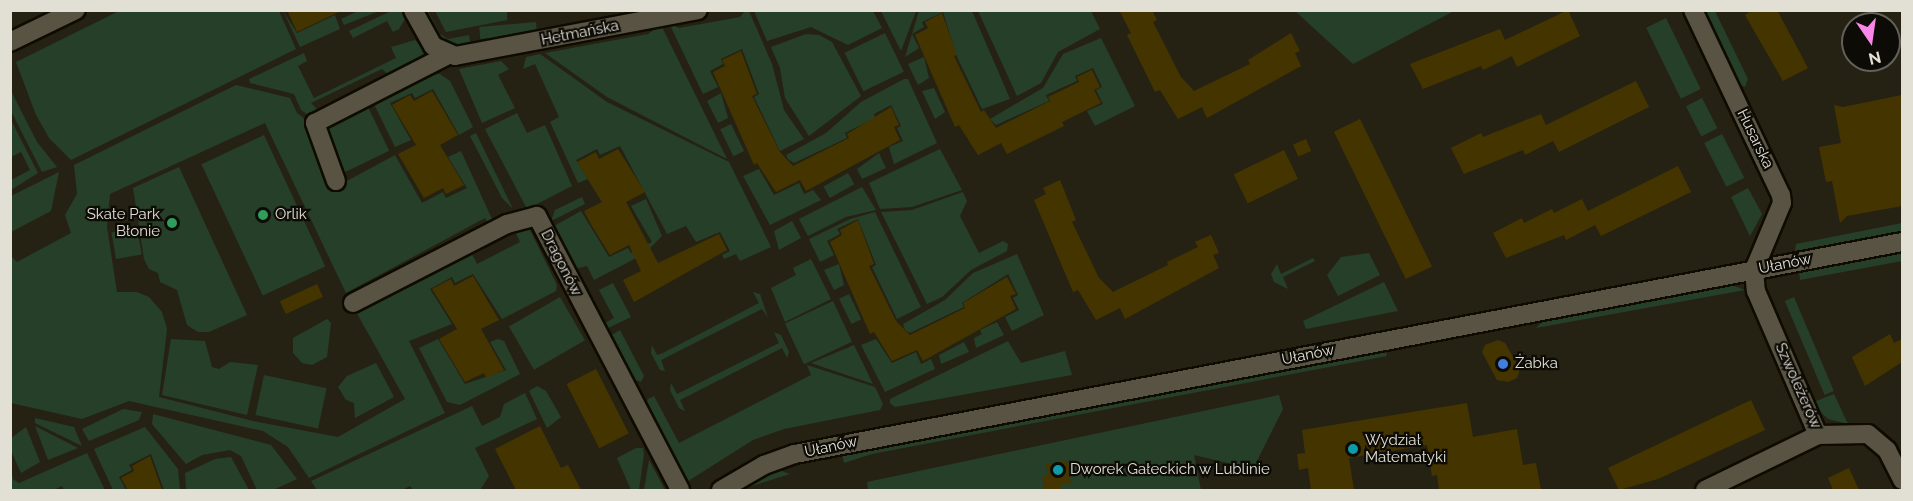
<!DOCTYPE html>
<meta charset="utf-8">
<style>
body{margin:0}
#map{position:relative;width:1913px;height:501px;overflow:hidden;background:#262213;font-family:Raleway,sans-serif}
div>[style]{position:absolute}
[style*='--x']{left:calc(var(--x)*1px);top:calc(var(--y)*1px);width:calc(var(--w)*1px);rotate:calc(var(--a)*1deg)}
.green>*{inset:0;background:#263f29;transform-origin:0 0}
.building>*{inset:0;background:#443500;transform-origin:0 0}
.roads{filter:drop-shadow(2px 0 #0f0b01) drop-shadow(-2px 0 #0f0b01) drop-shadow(0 2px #0f0b01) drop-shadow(0 -2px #0f0b01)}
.minor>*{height:18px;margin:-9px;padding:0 9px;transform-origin:9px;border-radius:9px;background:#585342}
.dots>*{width:16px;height:16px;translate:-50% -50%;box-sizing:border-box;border:3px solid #0d0b06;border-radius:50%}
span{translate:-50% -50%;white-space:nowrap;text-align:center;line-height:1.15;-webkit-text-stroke:4.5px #0d0b06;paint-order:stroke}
.street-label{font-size:15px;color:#e2dfd5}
.poi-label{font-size:15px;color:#e2dfd5}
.right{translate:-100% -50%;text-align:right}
.left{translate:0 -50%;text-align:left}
.frame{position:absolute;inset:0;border:12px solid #e2dfd5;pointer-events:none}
.north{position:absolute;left:1841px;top:12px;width:60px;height:60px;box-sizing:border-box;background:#0d0b06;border:2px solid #626059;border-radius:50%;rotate:167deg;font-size:16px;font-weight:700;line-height:24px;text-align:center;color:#e2dfd5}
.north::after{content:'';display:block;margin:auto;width:21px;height:27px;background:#f987e9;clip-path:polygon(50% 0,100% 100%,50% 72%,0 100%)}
</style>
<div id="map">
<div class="green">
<div style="clip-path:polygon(128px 10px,279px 11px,296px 49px,71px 160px,49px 138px,36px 115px,16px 62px,119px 11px)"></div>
<div style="clip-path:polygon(360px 10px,379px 11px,344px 25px,341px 19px)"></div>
<div style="clip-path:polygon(283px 11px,297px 33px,335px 15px,340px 29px,300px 47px)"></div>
<div style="clip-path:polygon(391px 11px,403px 11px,405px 19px,399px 29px,393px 32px,387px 21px,353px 38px,349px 31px)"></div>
<div style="clip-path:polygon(423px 11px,428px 11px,440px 34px,448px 39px,469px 35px,471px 48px,459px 49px,440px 41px)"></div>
<div style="clip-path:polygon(435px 11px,507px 11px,507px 20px,446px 32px)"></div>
<div style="clip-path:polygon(745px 11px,749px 11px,772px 64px,784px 110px,804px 139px,780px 151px,754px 97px,759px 94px,742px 49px,721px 59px,723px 64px,710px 71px,718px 87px,703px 94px,669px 23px,679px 28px,740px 17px)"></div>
<div style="clip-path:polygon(754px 11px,873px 11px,882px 28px,848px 45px,811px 27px,767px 41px)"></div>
<div style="clip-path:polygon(881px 11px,916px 11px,901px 51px)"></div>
<div style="clip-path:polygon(919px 11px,972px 11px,1010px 99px,982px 109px,957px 57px,943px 12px,922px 22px,924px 27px,912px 34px,919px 48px,905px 57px)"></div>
<div style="clip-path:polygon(978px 11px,1091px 11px,1100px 29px,1058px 52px,1041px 83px,1017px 96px)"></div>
<div style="clip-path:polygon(1295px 11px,1454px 11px,1353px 64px)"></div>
<div style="clip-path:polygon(1703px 11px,1715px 11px,1748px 79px,1745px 87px,1739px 84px)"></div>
<div style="left:1666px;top:18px;width:79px;height:22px;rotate:64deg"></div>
<div style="left:536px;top:22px;width:12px;height:57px;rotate:85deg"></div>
<div style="clip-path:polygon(661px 25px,727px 159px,607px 97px,545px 53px,648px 34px)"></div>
<div style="left:885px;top:33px;width:43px;height:45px;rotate:64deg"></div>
<div style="clip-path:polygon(806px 34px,819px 35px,832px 42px,861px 96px,809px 136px,785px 98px,780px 68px,771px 47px)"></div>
<div style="clip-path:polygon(1101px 38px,1135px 106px,1095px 126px,1087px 111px,1103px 104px,1096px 90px,1102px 87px,1093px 68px,1075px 76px,1077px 81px,1046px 95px,1049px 101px,996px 125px,990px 119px,1043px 88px,1063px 54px)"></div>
<div style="clip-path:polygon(415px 40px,424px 50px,423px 60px,393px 79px,382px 69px,311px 103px,321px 113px,312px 118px,301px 110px,294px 94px,250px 83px,249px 79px,304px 53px,307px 61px,298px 66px,314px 98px,396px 58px,391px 47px)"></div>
<div style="clip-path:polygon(540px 54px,607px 102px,729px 162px,771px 247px,740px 261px,736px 254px,724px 259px,722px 255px,730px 251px,720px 232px,696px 242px,686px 226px,667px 234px,620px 146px,600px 155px,597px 149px,576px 160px,588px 179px,578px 183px,550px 122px,559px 117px,535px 64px,523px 69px,526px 57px)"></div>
<div style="clip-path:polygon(924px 57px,929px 78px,918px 85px,908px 64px)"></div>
<div style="clip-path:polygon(501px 61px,509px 69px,498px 75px,515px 108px,482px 123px,459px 69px)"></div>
<div style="clip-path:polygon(440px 74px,450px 81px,473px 127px,459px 135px,433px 89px,415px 98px,412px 93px,390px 103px,411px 140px,395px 147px,372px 100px,426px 75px)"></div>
<div style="clip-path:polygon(904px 79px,908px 79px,937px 143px,894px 164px,889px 147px,903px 141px,897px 128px,901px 126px,891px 105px,874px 114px,875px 118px,845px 133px,847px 138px,794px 163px,788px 159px,786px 155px,826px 133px,861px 102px)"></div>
<div style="clip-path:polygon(236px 85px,290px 98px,297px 113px,306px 120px,334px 188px,395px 155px,422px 203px,443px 192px,446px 198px,467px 188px,448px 157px,461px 151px,492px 219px,489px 225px,485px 218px,346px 293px,265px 123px,110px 194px,107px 227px,117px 292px,137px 292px,149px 297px,162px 312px,167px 329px,159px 397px,253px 421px,338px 437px,405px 399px,355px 310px,470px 250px,477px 264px,520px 242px,515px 231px,521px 228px,529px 228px,557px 285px,556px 291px,502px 319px,473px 274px,455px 283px,452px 277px,430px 289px,452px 324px,409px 341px,445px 413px,309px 478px,288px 447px,263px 431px,129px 401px,82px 419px,11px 403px,10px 255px,17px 262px,71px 233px,65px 215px,77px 194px,74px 165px)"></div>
<div style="clip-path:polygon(934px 88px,945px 112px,935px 119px,922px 91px)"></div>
<div style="clip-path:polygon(10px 89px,37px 142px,57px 167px,42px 172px,11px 111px)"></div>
<div style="clip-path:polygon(721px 93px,728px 118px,718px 123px,707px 101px)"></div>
<div style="left:1702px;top:98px;width:34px;height:18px;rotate:63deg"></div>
<div style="left:366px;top:103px;width:53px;height:50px;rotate:64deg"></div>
<div style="clip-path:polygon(517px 113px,527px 133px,545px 125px,572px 186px,527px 209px,485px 129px)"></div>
<div style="clip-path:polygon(11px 120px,38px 173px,11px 190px,11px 180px,30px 170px,21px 152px,11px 157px)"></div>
<div style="left:731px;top:124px;width:30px;height:12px;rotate:64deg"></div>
<div style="clip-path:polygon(476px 133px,513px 209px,502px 198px,470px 136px)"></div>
<div style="left:1722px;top:134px;width:49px;height:20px;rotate:63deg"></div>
<div style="left:264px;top:135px;width:145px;height:69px;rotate:65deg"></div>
<div style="clip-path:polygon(940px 149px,962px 190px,912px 207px,880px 209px,869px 183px)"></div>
<div style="clip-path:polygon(879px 153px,886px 168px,862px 179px,857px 169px)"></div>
<div style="clip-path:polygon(179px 167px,247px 315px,209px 332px,198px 332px,187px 325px,177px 290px,160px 282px,158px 273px,149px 269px,144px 259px,133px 188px)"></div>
<div style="clip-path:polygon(759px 169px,774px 195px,799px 183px,804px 194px,813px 190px,821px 200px,770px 225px,743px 176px)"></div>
<div style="clip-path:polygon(59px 172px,51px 211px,11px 232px,11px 196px)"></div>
<div style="left:848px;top:173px;width:13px;height:28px;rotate:61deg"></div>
<div style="clip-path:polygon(862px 187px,876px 210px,846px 217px,808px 236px,799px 219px)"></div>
<div style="clip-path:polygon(1748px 188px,1762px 214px,1750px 236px,1731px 197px)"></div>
<div style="clip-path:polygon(963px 192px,967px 201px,960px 216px,979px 253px,1003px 241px,1008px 244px,1007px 251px,971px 270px,942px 297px,927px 304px,881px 212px,912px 210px)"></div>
<div style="clip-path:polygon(582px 197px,585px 204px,551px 221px,555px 210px)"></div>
<div style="clip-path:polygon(646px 199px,662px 236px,644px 254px,594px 280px,587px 266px,575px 269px,554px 226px,581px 211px,609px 257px,628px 248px,631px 253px,652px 242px,631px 206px)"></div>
<div style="clip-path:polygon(875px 212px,921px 307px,897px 319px,872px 267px,876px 265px,858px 219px,837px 229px,840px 234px,827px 241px,834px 255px,820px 262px,809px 239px,850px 219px)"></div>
<div style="clip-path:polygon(792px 221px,801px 238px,779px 250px,774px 231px)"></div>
<div style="clip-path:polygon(1902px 223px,1902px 231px,1795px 251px,1796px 244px)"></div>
<div style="left:137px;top:228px;width:27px;height:26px;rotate:80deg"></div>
<div style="clip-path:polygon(1369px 253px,1380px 275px,1338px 296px,1327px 275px,1341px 257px)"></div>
<div style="clip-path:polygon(1902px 253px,1902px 261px,1800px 280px,1799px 271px)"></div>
<div style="clip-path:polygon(1017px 254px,1044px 315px,1012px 331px,1005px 317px,1019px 310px,1013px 298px,1018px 295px,1008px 274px,962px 303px,964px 307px,910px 333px,905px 330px,903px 324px,945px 300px,973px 273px)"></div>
<div style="clip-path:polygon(1313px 258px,1315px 261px,1283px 277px,1288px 289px,1274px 282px,1271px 274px,1277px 264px,1281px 274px)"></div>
<div style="clip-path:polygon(811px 259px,831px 299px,785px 322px,771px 288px,796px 275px,793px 268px)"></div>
<div style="clip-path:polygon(839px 264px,844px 285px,834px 290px,824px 270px)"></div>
<div style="clip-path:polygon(1384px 282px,1398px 311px,1306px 329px,1303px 321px)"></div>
<div style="clip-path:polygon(613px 283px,631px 317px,606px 329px,605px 323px,614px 318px,599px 290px)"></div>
<div style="clip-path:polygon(1732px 285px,1745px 290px,1536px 328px,1544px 320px)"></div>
<div style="clip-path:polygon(753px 292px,760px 294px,768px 318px,762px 309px,661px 360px,665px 371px,660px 370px,651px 353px,652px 345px,657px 355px,663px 353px,759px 303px)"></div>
<div style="left:849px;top:294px;width:28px;height:11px;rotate:64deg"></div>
<div style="left:560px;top:297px;width:50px;height:59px;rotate:60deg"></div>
<div style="left:1794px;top:297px;width:102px;height:10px;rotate:67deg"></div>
<div style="left:833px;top:301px;width:45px;height:53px;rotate:65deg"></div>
<div style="clip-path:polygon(327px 319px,331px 323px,327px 357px,312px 365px,302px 363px,293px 353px,293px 338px)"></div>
<div style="clip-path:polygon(997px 322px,1004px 335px,976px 348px,974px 338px,982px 334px,980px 330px)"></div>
<div style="clip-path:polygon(620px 330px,644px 376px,641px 382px,631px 378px,610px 336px)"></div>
<div style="clip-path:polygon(774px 332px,781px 335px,789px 352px,787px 358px,782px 348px,680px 400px,685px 411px,679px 408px,670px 390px,671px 383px,677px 394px,779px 343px)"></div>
<div style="clip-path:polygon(171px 339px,205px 341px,212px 367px,219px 369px,230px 362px,258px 365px,247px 415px,162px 395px)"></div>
<div style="clip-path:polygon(438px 339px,465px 384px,506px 370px,490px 342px,498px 339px,504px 341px,520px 374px,460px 405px,447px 402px,419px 348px)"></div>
<div style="clip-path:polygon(876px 339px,892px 363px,916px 352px,921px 364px,931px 359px,935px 369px,885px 392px,861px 345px)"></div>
<div style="clip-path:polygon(1008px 341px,1021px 363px,1065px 351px,1072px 375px,895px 407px,890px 403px,890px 399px)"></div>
<div style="clip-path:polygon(964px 342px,969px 352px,941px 364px,939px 355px)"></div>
<div style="clip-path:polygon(854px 345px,873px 384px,811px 363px)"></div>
<div style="clip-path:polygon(1385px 350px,1387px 356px,872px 454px,844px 463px,842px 453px)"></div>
<div style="clip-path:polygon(376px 363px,394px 397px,355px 418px,354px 403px,346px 400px,338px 387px,347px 376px)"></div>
<div style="clip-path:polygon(807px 365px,875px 387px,883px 404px,880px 410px,784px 429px,753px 440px,685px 483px,646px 405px,648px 399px,654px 396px,679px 443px,811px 375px)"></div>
<div style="left:264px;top:375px;width:64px;height:41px;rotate:12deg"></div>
<div style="clip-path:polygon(537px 386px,546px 391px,561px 417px,547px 428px,529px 391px)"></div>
<div style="clip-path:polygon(525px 393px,537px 419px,475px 448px,489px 476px,480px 490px,413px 490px,410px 486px,402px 490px,317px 490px,311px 481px,472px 406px,482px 426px,500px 417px,504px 404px)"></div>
<div style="clip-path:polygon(1834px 394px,1848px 424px,1828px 419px,1811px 403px)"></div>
<div style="clip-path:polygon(1279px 395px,1283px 409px,1253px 469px,1194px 455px,1201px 490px,868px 490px,867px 482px)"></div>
<div style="clip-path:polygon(123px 409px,142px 412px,139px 420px,89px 441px,82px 429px)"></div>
<div style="clip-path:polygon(153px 414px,271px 445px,297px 479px,273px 490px,257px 490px,241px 456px,230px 450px,202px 455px,186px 464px,152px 424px)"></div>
<div style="clip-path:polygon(35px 418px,74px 427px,82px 446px,35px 423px)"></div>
<div style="clip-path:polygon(35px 426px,78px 448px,48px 460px)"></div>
<div style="clip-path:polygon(26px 427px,40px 462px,21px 473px,11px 451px,11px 438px)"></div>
<div style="clip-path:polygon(145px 427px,178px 469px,180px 490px,164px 490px,151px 454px,129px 465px,132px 470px,119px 477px,126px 490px,113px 490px,94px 449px)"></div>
<div style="clip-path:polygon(636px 448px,643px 448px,644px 454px,639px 490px,631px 490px,617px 458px)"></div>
<div style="clip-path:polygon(87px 453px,105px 490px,64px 490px,62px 486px,53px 490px,11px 490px,11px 467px,13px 479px,19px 483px)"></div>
<div style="clip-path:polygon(231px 457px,249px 490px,186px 490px,185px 473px,215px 459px)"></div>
<div style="clip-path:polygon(649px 460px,665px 490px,644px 490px)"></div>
<div style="clip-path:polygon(779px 470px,790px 474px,739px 490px,751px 483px)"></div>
</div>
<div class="building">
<div style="clip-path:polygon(287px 10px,343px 10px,297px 32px)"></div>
<div style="clip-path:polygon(1119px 10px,1152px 10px,1157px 20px,1153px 22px,1181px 77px,1194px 91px,1250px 64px,1248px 60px,1291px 33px,1300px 51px,1295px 53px,1301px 66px,1207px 118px,1202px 107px,1178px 119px,1160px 90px,1155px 92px,1127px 35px,1131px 33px)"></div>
<div style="clip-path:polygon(1568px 10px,1580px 36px,1517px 67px,1512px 56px,1483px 70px,1481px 66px,1423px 89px,1410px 64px,1500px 29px,1505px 40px)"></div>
<div style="clip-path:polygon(1753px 10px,1777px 10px,1808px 68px,1783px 81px,1745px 15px)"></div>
<div style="clip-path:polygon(942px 13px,957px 55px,954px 56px,981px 112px,984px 110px,996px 128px,1050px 101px,1048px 97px,1079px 82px,1077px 77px,1092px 70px,1100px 87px,1094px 90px,1101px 103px,1062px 122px,1064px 126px,1007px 154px,1001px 143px,978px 155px,959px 125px,955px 127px,915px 35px,928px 28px,925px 22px)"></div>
<div style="clip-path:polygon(741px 51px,757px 94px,752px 96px,780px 152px,793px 166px,849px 138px,847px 134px,891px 107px,899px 125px,894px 127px,900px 140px,806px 191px,800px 180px,776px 192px,757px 163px,754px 165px,713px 72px,725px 66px,722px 60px)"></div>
<div style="clip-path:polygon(1636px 81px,1649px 107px,1559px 152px,1553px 141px,1525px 155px,1523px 150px,1464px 174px,1451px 148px,1481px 133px,1483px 137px,1541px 114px,1546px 125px)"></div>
<div style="clip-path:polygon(432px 91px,458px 135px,440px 145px,464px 185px,446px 194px,443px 188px,424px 198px,398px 154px,416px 145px,392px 105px,410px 95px,414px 101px)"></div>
<div style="clip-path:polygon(1902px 95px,1902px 206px,1847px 216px,1840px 223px,1832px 181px,1826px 182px,1819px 147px,1841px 143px,1834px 105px,1843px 107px)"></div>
<div style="left:1360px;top:119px;width:164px;height:29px;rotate:64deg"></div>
<div style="left:1306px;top:139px;width:13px;height:14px;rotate:67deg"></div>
<div style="clip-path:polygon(618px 149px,645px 192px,626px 202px,658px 263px,719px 234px,727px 250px,634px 302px,623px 280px,641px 271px,629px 245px,610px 255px,592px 226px,584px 211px,602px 202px,577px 162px,596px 152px,599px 159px)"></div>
<div style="left:1284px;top:150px;width:32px;height:56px;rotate:64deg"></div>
<div style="clip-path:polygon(1678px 166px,1691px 192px,1601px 236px,1595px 225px,1566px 240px,1564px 235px,1506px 258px,1493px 233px,1522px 218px,1524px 223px,1552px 209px,1554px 213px,1582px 199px,1588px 211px)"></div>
<div style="clip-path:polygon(1060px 180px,1076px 220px,1072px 222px,1099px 278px,1113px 292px,1168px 265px,1167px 262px,1198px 247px,1195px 242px,1211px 235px,1219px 253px,1213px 255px,1219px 268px,1125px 319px,1120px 308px,1096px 320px,1078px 290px,1073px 292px,1034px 200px,1046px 194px,1043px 188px)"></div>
<div style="clip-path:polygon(858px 220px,874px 264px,869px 266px,896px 321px,910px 335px,965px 308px,963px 303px,1007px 277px,1016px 294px,1010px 296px,1016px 309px,923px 361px,917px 350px,892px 361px,874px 332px,870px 334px,830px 242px,842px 235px,840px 230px)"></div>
<div style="clip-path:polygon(473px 276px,499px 320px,481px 329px,504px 370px,486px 378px,484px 373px,465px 382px,439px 339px,457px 329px,432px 289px,451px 279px,454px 286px)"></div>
<div style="left:317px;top:284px;width:14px;height:41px;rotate:65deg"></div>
<div style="clip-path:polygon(1890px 334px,1894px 343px,1902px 339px,1902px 362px,1865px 386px,1852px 357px)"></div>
<div style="clip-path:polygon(1498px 340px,1505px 343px,1520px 369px,1517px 378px,1508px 382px,1497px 380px,1482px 352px,1485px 345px)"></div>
<div style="left:596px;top:369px;width:72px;height:33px;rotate:63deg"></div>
<div style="clip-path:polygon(1751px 400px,1765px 430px,1658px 479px,1619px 490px,1608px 468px)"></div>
<div style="clip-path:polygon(1467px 403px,1473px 437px,1517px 429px,1523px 465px,1536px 463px,1541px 490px,1439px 490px,1437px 475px,1432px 476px,1427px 445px,1349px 458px,1354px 490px,1311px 490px,1308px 468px,1299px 470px,1297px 454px,1305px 453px,1302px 430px)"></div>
<div style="clip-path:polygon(540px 426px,561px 468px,568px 465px,581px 490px,516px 490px,495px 449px)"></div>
<div style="clip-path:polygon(150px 456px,162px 490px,128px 490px,121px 478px,134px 471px,132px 466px)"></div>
<div style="clip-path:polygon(1068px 461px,1071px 483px,1061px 484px,1062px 490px,1044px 490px,1042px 477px,1048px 476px,1046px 464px)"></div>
<div style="clip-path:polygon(1849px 468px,1859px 490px,1833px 490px,1828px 478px)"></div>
</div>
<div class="roads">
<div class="minor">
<div style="--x:413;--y:10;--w:41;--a:60.9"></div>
<div style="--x:433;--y:46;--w:24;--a:24"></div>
<div style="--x:455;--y:56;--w:247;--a:-10.7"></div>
<div style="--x:1693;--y:10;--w:205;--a:64.6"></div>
<div style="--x:1781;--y:195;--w:8;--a:83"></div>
<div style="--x:1782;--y:203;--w:73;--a:112.7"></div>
<div style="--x:1754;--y:270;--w:21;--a:85"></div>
<div style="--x:1756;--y:291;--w:157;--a:66.7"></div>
<div style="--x:1818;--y:435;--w:50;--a:-1.1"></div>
<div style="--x:1868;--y:434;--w:25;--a:40"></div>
<div style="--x:1887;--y:450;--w:34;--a:63"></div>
<div style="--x:10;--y:42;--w:73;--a:-25.9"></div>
<div style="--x:336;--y:181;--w:62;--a:-109.9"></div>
<div style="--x:315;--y:123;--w:149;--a:-27.1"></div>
<div style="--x:353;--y:303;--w:173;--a:-27.2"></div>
<div style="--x:507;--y:224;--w:31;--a:-15"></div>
<div style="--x:537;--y:216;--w:309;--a:62.4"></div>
<div style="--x:721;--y:490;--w:50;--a:-30.2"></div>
<div style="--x:764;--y:465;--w:33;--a:-20"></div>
<div style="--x:795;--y:454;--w:1127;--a:-10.84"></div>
<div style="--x:1705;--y:490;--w:126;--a:-26"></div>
</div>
</div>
<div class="dots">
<div style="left:263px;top:215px;background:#2e9e5b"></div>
<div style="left:172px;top:223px;background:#2e9e5b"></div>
<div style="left:1503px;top:364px;background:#3f7fe0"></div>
<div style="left:1353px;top:449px;background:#0f9aa8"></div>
<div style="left:1058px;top:470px;background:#0f9aa8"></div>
</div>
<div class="street-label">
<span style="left:580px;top:33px;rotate:-11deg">Hetmańska</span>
<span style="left:1755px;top:139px;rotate:64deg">Husarska</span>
<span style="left:561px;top:263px;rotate:63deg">Dragonów</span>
<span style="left:1785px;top:264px;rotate:-11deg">Ułanów</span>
<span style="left:1308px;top:355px;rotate:-11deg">Ułanów</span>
<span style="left:1798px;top:386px;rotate:66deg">Szwoleżerów</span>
<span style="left:831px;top:447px;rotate:-12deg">Ułanów</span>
</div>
<div class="poi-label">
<span class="right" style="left:160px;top:223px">Skate Park<br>Błonie</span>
<span class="left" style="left:275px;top:215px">Orlik</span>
<span class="left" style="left:1515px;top:364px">Żabka</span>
<span class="left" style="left:1365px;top:449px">Wydział<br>Matematyki</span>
<span class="left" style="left:1070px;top:470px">Dworek Gałeckich w Lublinie</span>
</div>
<div class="frame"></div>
<div class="north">N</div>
</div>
